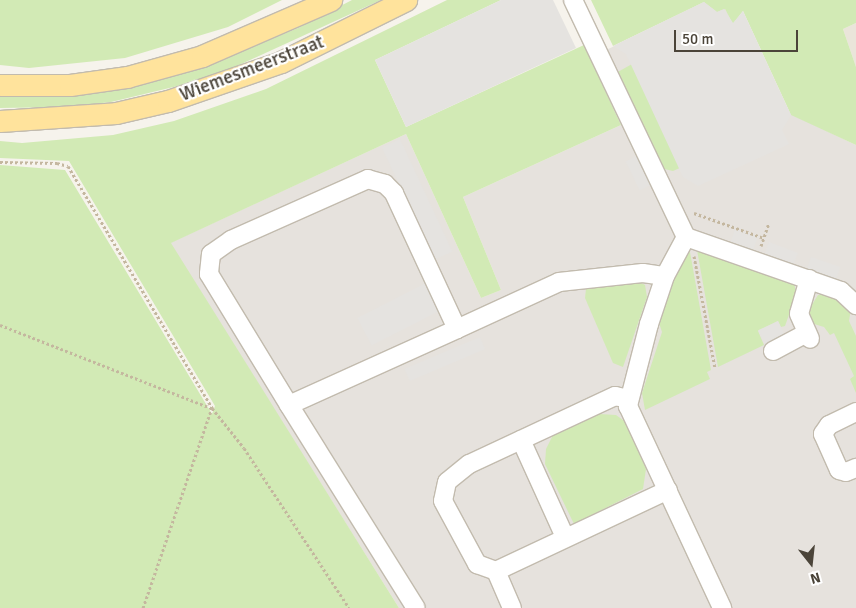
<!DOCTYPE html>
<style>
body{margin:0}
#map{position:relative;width:856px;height:608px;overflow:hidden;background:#f6f3ec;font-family:Signika,sans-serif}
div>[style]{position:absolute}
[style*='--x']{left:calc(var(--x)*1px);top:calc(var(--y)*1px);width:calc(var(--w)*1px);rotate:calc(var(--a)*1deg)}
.residential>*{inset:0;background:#eae5da}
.industrial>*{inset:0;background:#e6e2dd}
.green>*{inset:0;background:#d2eab5}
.parking>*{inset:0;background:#e5e3e0;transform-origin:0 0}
.path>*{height:3px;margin-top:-1.5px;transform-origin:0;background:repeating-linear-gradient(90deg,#c4b79f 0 2.5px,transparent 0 5px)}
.roads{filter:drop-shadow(1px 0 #c2bbae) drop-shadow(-1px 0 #c2bbae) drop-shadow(0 1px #c2bbae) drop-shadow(0 -1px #c2bbae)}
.minor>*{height:18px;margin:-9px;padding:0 9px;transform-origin:9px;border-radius:9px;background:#fff}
.major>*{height:21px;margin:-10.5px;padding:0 10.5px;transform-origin:10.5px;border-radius:10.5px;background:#ffe39c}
span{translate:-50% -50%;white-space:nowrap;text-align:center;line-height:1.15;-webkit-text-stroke:4.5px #fff;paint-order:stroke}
.street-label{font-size:19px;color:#4b4439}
.north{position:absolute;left:786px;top:538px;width:50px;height:50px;-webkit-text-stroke:4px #fff;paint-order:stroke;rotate:164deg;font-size:14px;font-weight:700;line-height:20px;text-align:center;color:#4b4439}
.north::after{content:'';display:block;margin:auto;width:18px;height:22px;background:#4b4439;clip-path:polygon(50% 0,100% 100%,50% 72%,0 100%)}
.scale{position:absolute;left:674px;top:30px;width:124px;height:22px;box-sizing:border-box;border:2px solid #4b4439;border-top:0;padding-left:6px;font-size:15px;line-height:18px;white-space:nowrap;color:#4b4439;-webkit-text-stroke:4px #fff;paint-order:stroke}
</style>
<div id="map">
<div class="residential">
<div style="clip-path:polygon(856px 23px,856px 67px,843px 29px)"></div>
</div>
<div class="industrial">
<div style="clip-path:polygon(704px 2px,725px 9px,791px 114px,856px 145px,856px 608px,399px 608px,170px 243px,406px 134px,481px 298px,501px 290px,463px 197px,621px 125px,590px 58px)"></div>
</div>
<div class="green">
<div style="clip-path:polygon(0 0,282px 0,228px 27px,125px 58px,29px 68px,0 65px)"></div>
<div style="clip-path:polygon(352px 0,381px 0,211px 78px,111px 102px,68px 107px,0 108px,0 97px,49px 96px,152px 81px,218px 61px,298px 28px)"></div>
<div style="clip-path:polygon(447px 0,501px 0,375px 60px,406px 127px,584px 45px,621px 125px,463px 197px,501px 290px,481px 298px,406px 134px,171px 243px,399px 608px,0 608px,0 165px,65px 170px,212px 414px,215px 406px,69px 161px,0 158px,0 141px,22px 143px,113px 135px,174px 121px,266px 89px)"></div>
<div style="clip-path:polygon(591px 0,856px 0,856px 23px,843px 29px,856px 67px,856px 145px,791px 115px,743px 11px,733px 24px,725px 9px,717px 12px,704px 2px,613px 46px)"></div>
<div style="clip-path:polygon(632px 64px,682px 167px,673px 171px,660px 168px,616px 73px)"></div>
<div style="clip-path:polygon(697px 250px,793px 281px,795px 287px,796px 295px,785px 326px,781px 327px,778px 321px,758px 331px,764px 345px,718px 367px)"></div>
<div style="clip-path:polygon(690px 252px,711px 370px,707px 372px,710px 379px,645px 410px,642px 393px,662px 332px,659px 323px,679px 262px)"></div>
<div style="clip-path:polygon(634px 279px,645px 285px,647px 297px,623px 367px,613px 363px,585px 298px,586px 289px,592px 282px)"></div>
<div style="clip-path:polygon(831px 294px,851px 309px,849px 321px,856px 336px,856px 393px,850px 379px,854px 376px,834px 333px,830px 335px,824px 327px,814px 324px,808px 311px,818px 295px)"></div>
<div style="clip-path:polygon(599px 414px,616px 415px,627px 423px,646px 469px,643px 489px,574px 524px,545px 464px,546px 449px,553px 435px)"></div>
</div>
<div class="parking">
<div style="clip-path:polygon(501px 0,553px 0,576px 48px,406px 127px,375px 60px)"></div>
<div style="clip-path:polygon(704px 2px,717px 12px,724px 9px,733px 23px,743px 11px,791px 115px,782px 130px,789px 144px,698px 186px,683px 177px,626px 54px,613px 46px)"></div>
<div style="left:400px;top:139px;width:124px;height:20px;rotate:65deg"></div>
<div style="left:639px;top:155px;width:32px;height:15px;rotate:64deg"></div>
<div style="left:735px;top:229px;width:24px;height:14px;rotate:19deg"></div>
<div style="left:769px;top:242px;width:31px;height:12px;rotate:21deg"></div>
<div style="left:811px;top:257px;width:31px;height:13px;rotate:19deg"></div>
<div style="left:426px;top:283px;width:31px;height:77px;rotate:63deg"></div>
<div style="left:778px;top:321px;width:17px;height:22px;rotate:65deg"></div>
<div style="left:480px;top:337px;width:13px;height:82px;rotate:67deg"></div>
</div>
<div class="path">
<div style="--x:0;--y:162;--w:57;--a:1"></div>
<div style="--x:57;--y:163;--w:11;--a:15"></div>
<div style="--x:68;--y:166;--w:282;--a:59.2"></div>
<div style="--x:212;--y:408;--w:51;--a:51.3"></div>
<div style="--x:244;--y:448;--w:191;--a:56.7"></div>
<div style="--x:694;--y:213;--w:74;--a:19.7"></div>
<div style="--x:761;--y:246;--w:24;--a:-71"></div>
<div style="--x:694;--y:256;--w:114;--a:79.4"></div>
<div style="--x:0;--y:325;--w:227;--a:21.5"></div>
<div style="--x:143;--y:608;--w:212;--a:-71"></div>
</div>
<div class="roads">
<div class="minor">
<div style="--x:573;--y:0;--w:263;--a:64.5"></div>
<div style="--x:686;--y:237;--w:164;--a:19.2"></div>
<div style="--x:841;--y:291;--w:21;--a:43"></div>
<div style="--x:686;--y:237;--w:44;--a:118.3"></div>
<div style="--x:665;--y:276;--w:51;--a:108.4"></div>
<div style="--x:649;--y:324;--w:85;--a:104.4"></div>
<div style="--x:628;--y:406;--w:223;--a:65"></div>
<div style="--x:809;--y:279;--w:36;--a:106"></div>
<div style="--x:799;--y:314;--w:27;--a:66"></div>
<div style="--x:457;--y:329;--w:150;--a:-114.9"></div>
<div style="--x:394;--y:193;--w:13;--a:-135"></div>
<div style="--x:385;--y:184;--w:18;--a:-164"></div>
<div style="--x:368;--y:179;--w:150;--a:156"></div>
<div style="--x:231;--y:240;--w:24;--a:145"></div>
<div style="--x:211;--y:254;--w:20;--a:96"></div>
<div style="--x:209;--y:274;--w:153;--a:58.6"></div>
<div style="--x:289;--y:405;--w:184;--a:-24.3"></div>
<div style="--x:457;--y:329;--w:112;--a:-24.7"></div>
<div style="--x:559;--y:282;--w:84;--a:-6.1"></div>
<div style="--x:643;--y:273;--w:22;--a:8"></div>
<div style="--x:773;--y:351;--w:38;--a:-28"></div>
<div style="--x:629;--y:399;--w:14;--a:-168"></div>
<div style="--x:615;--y:396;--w:161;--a:155"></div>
<div style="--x:469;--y:464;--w:28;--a:141"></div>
<div style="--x:447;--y:482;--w:19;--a:102"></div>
<div style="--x:443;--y:501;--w:72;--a:61.6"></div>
<div style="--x:477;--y:564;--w:20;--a:20"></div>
<div style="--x:496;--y:571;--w:190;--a:-25.2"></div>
<div style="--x:289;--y:405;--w:239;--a:58"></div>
<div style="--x:856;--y:412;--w:30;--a:154"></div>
<div style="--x:829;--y:425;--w:11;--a:124"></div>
<div style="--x:823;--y:434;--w:39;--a:66"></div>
<div style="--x:839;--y:470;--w:7;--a:16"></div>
<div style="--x:846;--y:472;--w:11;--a:-22"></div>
<div style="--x:521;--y:440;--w:107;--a:65.6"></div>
<div style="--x:496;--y:571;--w:40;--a:66.6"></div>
</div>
<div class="major">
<div style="--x:0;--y:85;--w:70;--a:0"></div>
<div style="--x:70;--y:85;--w:58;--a:-8"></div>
<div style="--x:127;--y:77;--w:78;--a:-15.6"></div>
<div style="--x:202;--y:56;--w:141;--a:-23.5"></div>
<div style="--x:0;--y:121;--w:116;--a:-3.9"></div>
<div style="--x:116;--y:113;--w:53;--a:-13"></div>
<div style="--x:168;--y:101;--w:120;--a:-19"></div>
<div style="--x:281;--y:62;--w:140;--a:-26.4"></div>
</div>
</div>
<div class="street-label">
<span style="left:252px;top:69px;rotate:-21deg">Wiemesmeerstraat</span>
</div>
<div class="north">N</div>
<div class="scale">50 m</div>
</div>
